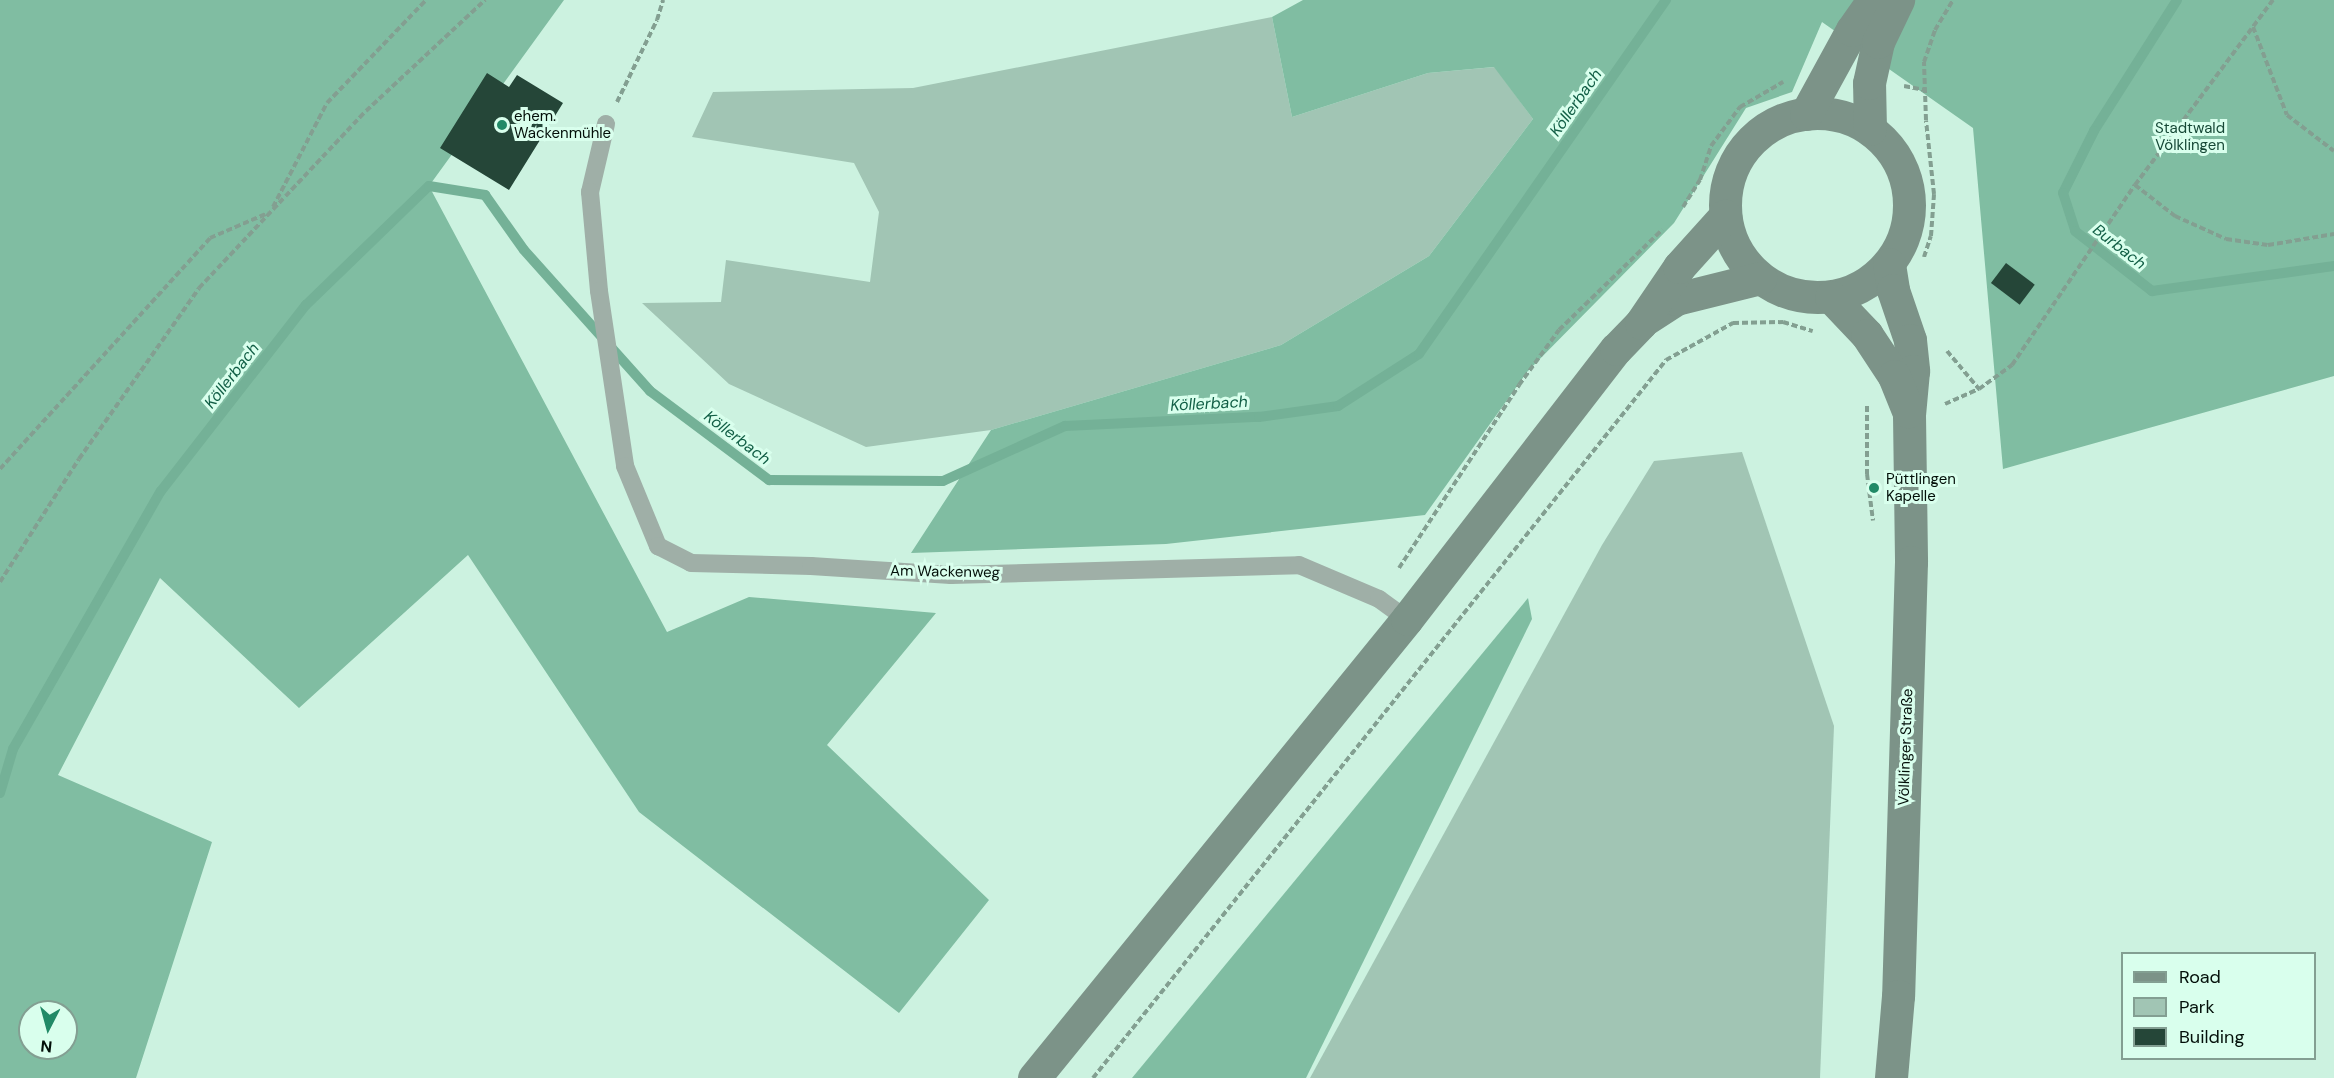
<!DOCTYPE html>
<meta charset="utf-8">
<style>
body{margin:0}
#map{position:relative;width:2334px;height:1078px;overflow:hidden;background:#ccf2e0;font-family:"DM Sans",sans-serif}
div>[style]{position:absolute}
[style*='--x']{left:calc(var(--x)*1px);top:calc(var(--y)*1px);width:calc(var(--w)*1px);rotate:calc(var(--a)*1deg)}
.green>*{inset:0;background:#a1c5b4}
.forest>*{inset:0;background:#80bda2}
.stream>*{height:10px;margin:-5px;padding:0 5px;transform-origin:5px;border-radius:5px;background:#74b197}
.building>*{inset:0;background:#254638;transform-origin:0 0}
.path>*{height:4px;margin-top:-2px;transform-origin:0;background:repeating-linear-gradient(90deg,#839f91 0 6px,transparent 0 9px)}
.lane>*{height:18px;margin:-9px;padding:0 9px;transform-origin:9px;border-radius:9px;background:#9fafa7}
.secondary>*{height:33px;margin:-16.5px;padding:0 16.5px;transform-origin:16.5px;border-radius:16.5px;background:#7c9388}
.secondary>.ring{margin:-16.5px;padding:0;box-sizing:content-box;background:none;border:33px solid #7c9388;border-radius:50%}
.dots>*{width:16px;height:16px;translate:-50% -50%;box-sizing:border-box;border:3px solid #d9ffed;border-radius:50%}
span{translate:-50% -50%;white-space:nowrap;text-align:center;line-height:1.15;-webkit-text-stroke:6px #d9ffed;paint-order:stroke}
.poi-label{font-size:15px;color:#030f09}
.left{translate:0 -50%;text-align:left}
.park-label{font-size:15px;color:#164836}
.street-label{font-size:15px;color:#030f09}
.water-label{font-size:16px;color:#115e45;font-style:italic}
.legend{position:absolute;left:2121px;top:952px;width:195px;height:108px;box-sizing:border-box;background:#d9ffed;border:2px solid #839f92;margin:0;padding:8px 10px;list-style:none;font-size:18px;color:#030f09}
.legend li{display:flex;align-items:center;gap:12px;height:30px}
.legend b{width:30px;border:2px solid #839f92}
.north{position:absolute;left:18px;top:1000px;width:60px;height:60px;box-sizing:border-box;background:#d9ffed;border:2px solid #839f92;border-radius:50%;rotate:186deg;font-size:16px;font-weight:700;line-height:24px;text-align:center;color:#030f09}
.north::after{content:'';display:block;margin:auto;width:21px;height:27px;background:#218a67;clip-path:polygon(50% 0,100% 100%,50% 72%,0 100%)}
</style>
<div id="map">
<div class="green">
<div style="clip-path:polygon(1272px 17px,1292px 117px,1428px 73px,1495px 67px,1533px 119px,1429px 256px,1281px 345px,991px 430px,866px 447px,729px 384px,642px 303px,721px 302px,726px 260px,870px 282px,879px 212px,854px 163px,692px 137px,713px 92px,913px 88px)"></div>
<div style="clip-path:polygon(1742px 452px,1834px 726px,1820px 1078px,1310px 1078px,1602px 545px,1654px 461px)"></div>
</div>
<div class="forest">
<div style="clip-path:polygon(evenodd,0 0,564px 0,429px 186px,667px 632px,749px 597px,936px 613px,827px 745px,989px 900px,899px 1013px,639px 812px,468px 555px,299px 708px,160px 578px,58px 775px,212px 842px,136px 1078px,0 1078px,0 0,30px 1012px,66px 1012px,66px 1048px,30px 1048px,30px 1012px)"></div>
<div style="clip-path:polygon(1303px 0,2334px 0,2334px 376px,2003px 469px,1973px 128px,1822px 22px,1792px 92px,1746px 108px,1674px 223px,1527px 372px,1425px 515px,1166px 544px,911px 553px,991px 430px,1281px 345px,1429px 256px,1533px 119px,1494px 67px,1428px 73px,1292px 117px,1272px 17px)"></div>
<div style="clip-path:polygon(1528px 598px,1532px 619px,1306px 1078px,1132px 1078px)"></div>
</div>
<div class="stream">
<div style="--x:2177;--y:0;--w:155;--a:122.4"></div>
<div style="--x:2094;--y:131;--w:69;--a:116.6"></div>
<div style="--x:2063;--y:193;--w:40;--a:72"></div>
<div style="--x:2075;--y:231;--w:98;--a:37.9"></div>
<div style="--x:2152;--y:291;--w:184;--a:-7.8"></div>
<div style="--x:0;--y:793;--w:46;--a:-73.5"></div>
<div style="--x:13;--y:749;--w:297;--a:-60.2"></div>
<div style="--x:161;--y:491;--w:236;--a:-52.1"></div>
<div style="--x:306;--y:305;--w:171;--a:-44.1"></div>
<div style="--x:429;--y:186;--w:57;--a:9.1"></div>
<div style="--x:485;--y:195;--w:67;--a:54.7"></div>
<div style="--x:524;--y:250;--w:189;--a:48.2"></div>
<div style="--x:650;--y:391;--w:149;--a:36.8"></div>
<div style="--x:769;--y:480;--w:174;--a:0.3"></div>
<div style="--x:943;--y:481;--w:134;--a:-24.3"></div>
<div style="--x:1065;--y:426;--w:194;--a:-2.7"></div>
<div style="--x:1259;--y:417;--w:80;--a:-7.9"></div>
<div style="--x:1338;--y:406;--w:96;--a:-32.7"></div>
<div style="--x:1419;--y:354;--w:432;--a:-55.1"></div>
</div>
<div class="building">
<div style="clip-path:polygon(487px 73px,509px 87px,517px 75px,563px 103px,509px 190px,440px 148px)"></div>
<div style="left:2006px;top:263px;width:36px;height:25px;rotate:37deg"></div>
</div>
<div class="path">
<div style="--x:2253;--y:27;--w:94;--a:68.9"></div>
<div style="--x:2287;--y:115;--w:59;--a:37.5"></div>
<div style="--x:1904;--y:86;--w:21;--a:11"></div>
<div style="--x:617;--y:102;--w:91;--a:-64"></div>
<div style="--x:657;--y:20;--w:21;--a:-73"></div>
<div style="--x:2135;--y:185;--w:231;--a:-53.3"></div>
<div style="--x:273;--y:207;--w:117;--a:-62.6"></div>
<div style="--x:327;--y:103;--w:143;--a:-46.1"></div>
<div style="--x:1683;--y:207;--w:32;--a:-58"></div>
<div style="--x:1700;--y:180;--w:36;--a:-72"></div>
<div style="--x:1711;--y:146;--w:49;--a:-53.4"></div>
<div style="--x:1740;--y:107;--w:50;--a:-30.2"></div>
<div style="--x:1924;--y:257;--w:22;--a:-72"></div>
<div style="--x:1931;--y:236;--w:42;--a:-85.9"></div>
<div style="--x:1934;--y:194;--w:74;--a:-96.2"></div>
<div style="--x:1926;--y:120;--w:58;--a:-92"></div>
<div style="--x:1924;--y:62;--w:34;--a:-71"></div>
<div style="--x:1935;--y:30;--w:35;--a:-59"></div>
<div style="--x:1947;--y:351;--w:50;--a:49.9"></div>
<div style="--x:1945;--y:404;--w:37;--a:-24"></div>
<div style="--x:1979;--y:389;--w:41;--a:-36"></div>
<div style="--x:2012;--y:365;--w:218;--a:-55.7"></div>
<div style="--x:2135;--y:185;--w:51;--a:37.8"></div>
<div style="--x:2175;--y:216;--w:56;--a:24.3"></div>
<div style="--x:2226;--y:239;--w:42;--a:8.1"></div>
<div style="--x:2268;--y:245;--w:67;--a:-9.5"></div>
<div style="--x:1867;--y:406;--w:68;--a:90"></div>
<div style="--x:1867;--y:474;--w:47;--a:82.7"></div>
<div style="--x:0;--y:469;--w:312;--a:-47.7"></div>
<div style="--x:210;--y:238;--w:63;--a:-23.3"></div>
<div style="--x:1399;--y:568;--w:219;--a:-56.7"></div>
<div style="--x:1519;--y:385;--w:68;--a:-54"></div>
<div style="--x:1559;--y:330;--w:144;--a:-44.2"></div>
<div style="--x:0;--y:582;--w:146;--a:-57.3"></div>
<div style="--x:79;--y:459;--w:209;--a:-54.9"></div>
<div style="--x:199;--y:288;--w:243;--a:-46.7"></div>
<div style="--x:366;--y:111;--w:163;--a:-43"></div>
<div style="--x:1093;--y:1078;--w:919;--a:-51.41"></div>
<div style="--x:1666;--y:360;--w:77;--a:-28.9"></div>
<div style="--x:1733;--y:323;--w:50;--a:-1.1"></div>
<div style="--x:1783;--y:322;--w:31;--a:17"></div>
</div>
<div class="lane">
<div style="--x:606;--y:124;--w:70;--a:103.2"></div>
<div style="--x:590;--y:192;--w:99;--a:84.8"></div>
<div style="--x:599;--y:291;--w:177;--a:81.5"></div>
<div style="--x:625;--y:466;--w:87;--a:67.6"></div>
<div style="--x:658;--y:546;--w:37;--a:27"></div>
<div style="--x:691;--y:563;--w:120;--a:1.4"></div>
<div style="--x:811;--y:566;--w:140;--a:3.7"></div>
<div style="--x:951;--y:575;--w:348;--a:-1.6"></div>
<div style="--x:1299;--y:565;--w:87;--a:23"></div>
<div style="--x:1379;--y:599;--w:34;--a:36"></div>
</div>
<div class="secondary">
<div class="ring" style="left:1725px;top:113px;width:151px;height:151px"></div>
<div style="--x:1806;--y:114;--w:96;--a:-61.3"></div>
<div style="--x:1852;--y:30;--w:37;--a:-55"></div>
<div style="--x:1870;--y:129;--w:46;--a:-91.2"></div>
<div style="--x:1869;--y:83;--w:42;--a:-77.6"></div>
<div style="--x:1878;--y:42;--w:47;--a:-64.5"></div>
<div style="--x:1889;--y:264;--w:26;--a:81"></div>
<div style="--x:1893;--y:290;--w:53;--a:71.2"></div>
<div style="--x:1910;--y:340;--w:31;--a:84"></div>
<div style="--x:1913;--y:371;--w:44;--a:95.2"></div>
<div style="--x:1909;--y:415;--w:147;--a:89.2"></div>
<div style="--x:1911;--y:562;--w:434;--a:91.7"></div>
<div style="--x:1898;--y:996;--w:82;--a:94.9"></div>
<div style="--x:1831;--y:297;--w:52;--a:46.5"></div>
<div style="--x:1867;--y:335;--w:49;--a:56.6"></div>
<div style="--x:1894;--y:376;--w:38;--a:68"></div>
<div style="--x:1647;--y:318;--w:35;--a:-33"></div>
<div style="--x:1676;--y:299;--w:87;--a:-14"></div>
<div style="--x:1034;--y:1078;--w:591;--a:-50.9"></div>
<div style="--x:1407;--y:619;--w:341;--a:-52.3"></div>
<div style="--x:1616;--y:349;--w:36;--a:-46"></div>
<div style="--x:1641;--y:323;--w:68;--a:-55.8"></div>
<div style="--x:1679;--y:267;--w:69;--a:-48"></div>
</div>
<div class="dots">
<div style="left:502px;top:125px;background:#218a67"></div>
<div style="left:1874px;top:488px;background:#218a67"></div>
</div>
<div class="poi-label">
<span class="left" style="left:514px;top:125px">ehem.<br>Wackenmühle</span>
<span class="left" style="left:1886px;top:488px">Püttlingen<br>Kapelle</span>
</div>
<div class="park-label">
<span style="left:2190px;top:137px">Stadtwald<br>Völklingen</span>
</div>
<div class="street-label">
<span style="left:945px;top:572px;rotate:1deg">Am Wackenweg</span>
<span style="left:1906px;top:747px;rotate:-88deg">Völklinger Straße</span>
</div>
<div class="water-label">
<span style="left:1576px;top:103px;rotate:-55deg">Köllerbach</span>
<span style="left:2119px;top:247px;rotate:38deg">Burbach</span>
<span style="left:232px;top:376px;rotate:-52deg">Köllerbach</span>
<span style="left:1209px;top:404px;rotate:-3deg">Köllerbach</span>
<span style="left:737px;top:438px;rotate:37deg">Köllerbach</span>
</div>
<ul class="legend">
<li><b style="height:8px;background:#7c9388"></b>Road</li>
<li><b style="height:16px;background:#a1c5b4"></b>Park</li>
<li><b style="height:16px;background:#254638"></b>Building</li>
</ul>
<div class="north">N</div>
</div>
